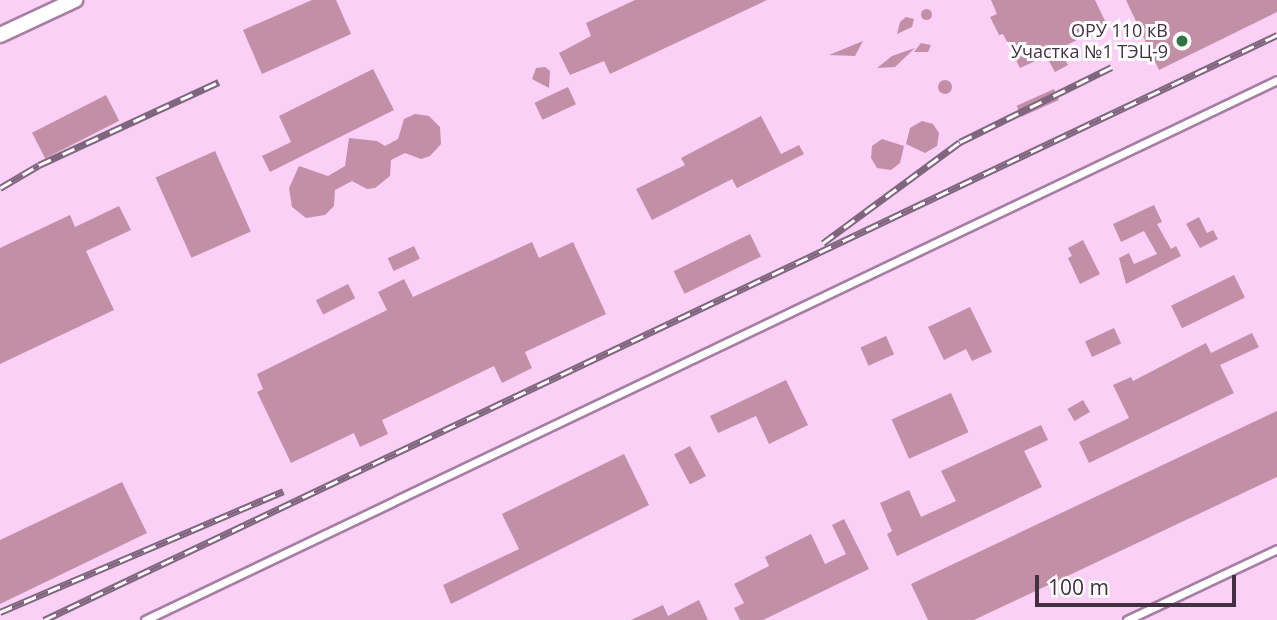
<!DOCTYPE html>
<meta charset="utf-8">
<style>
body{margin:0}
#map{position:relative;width:1277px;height:620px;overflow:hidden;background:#fad0f7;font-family:"Open Sans",sans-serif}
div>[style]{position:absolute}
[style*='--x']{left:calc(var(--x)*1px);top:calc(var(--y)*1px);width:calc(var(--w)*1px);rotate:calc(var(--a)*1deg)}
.building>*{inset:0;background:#c28fa7;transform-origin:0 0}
.round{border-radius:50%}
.roads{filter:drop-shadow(2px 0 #a57ea2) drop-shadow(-2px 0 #a57ea2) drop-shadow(0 2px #a57ea2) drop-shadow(0 -2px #a57ea2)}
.service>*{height:7px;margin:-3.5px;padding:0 3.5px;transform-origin:3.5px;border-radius:3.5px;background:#fff}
.minor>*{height:14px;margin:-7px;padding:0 7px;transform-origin:7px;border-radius:7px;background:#fff}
.rail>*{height:7px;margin-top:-3.5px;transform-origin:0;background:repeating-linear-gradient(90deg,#fff 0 13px,#7f667d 0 26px);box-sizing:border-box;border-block:2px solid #7f667d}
.dots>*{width:19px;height:19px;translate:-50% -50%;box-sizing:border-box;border:4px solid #fff;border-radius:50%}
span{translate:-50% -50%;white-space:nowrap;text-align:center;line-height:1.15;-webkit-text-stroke:6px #fff;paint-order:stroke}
.poi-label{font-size:18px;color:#423141}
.right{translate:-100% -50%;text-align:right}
.scale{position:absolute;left:1035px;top:575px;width:201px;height:32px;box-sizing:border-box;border:4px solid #423141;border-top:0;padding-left:9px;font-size:21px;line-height:24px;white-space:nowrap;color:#423141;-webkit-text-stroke:5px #fff;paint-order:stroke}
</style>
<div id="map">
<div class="building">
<div style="clip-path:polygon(312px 0,336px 0,351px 34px,262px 74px,243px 30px)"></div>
<div style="clip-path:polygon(635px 0,767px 0,610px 74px,604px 61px,570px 75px,559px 53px,591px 36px,586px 23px)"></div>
<div style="clip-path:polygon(991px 0,1095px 0,1107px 25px,1059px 49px,1068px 65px,1055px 72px,1046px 56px,1020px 68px,1003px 34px,999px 35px,990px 17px,997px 14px)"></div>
<div style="clip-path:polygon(1126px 0,1277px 0,1277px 12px,1159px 70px)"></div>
<div class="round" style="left:920.5px;top:8.5px;width:11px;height:11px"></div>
<div style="clip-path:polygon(906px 17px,914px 19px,912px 27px,897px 34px,900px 22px)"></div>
<div style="clip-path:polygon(863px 41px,855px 56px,829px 55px)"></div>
<div style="clip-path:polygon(921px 43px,931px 45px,928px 52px,914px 52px)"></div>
<div style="clip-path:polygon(915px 48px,895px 67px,877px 68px,892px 56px)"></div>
<div style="clip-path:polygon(545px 67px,550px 71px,549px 88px,532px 79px,536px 68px)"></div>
<div style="clip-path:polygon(373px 69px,394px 110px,270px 172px,262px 156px,291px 142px,279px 116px)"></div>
<div class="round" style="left:938px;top:80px;width:14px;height:14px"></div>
<div style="left:568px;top:87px;width:19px;height:37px;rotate:65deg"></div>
<div style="left:1054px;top:89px;width:12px;height:41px;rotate:66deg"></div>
<div style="left:106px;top:95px;width:29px;height:83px;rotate:63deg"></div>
<div style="clip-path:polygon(415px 114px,429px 116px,440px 127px,441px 144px,430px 156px,421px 159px,405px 153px,391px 160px,390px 176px,375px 188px,367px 189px,352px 181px,335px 190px,334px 206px,325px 215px,306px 218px,292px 207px,289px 188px,299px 166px,328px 176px,345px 166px,349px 138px,377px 141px,385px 146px,398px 139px,404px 119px)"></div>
<div style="clip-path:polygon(761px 116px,781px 154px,799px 145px,804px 154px,737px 188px,732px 179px,652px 220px,636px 189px,685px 165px,681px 158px)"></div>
<div style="clip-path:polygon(922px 121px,933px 124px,939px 133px,937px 146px,925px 153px,906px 144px,910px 128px)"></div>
<div style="clip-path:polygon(882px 139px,904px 146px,900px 163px,891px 170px,877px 168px,871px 158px,872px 146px)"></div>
<div style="left:215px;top:151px;width:88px;height:65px;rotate:66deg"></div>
<div style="clip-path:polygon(1154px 205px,1162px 222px,1157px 224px,1171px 249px,1176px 246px,1181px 256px,1126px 284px,1119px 258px,1129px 253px,1134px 264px,1157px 254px,1144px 231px,1121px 242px,1113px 224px)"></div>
<div style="clip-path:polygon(119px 206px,131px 230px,86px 251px,114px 310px,0 364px,0 248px,70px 215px,75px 227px)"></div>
<div style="clip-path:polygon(1199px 217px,1207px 233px,1213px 230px,1218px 239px,1200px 248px,1186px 224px)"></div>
<div style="left:750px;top:234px;width:25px;height:85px;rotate:64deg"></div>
<div style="clip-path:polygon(1083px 240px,1100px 274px,1080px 284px,1068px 258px,1072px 256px,1068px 248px)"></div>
<div style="clip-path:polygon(532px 242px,539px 258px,573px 242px,606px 314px,525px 352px,532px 368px,502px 383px,494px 366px,382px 420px,388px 434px,360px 447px,354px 433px,291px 463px,257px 392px,263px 389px,257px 374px,387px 310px,378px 292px,404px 279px,413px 297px)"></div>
<div style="left:414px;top:246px;width:14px;height:29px;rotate:65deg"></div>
<div style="left:1234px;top:275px;width:25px;height:70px;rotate:64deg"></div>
<div style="left:348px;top:284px;width:16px;height:36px;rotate:63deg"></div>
<div style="clip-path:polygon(970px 307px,992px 352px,972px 361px,966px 349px,944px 360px,928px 327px)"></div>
<div style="left:1114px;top:328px;width:17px;height:32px;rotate:65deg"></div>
<div style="clip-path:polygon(1252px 333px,1259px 347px,1220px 365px,1234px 393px,1089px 463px,1079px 442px,1129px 418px,1113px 385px,1131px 377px,1133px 381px,1206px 343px,1211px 353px)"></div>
<div style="left:886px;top:336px;width:20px;height:28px;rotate:66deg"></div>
<div style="clip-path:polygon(786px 380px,808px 425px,769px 444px,756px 416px,718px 433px,710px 416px)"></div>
<div style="left:951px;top:393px;width:43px;height:65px;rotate:66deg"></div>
<div style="left:1083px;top:400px;width:14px;height:18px;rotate:60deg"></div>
<div style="clip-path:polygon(1277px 411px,1277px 477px,974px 620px,928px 620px,911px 584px)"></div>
<div style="clip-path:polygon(1041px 425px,1048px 440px,1024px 451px,1042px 487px,897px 556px,887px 534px,892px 531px,880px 503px,909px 490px,921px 517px,956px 501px,941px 471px)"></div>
<div style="left:690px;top:446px;width:34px;height:18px;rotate:62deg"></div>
<div style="clip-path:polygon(624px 454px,649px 505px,451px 604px,443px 585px,519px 549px,502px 514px)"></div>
<div style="clip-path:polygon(122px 482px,147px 533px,0 604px,0 540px)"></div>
<div style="clip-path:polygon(844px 519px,869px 569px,763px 620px,740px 620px,734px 608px,744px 603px,734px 584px,769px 566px,765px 557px,811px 534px,825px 564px,846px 554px,832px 525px)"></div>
<div style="clip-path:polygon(699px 600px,708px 620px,631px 620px,663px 605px,668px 616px)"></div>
</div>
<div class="roads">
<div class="service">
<div style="--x:145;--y:620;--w:1254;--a:-25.5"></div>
<div style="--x:1127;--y:620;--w:166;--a:-25.3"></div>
</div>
<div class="minor">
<div style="--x:0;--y:35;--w:83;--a:-25"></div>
</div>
</div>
<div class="rail">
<div style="--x:0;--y:188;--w:45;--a:-30.5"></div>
<div style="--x:39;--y:165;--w:198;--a:-24.8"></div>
<div style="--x:823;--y:243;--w:170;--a:-36.4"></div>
<div style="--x:960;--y:142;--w:169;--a:-26.3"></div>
<div style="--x:0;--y:612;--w:308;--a:-23.1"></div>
<div style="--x:44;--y:620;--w:1365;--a:-25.38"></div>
</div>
<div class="dots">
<div style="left:1182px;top:41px;background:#307541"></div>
</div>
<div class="poi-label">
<span class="right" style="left:1168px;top:41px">ОРУ 110 кВ<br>Участка №1 ТЭЦ-9</span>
</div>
<div class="scale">100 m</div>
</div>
